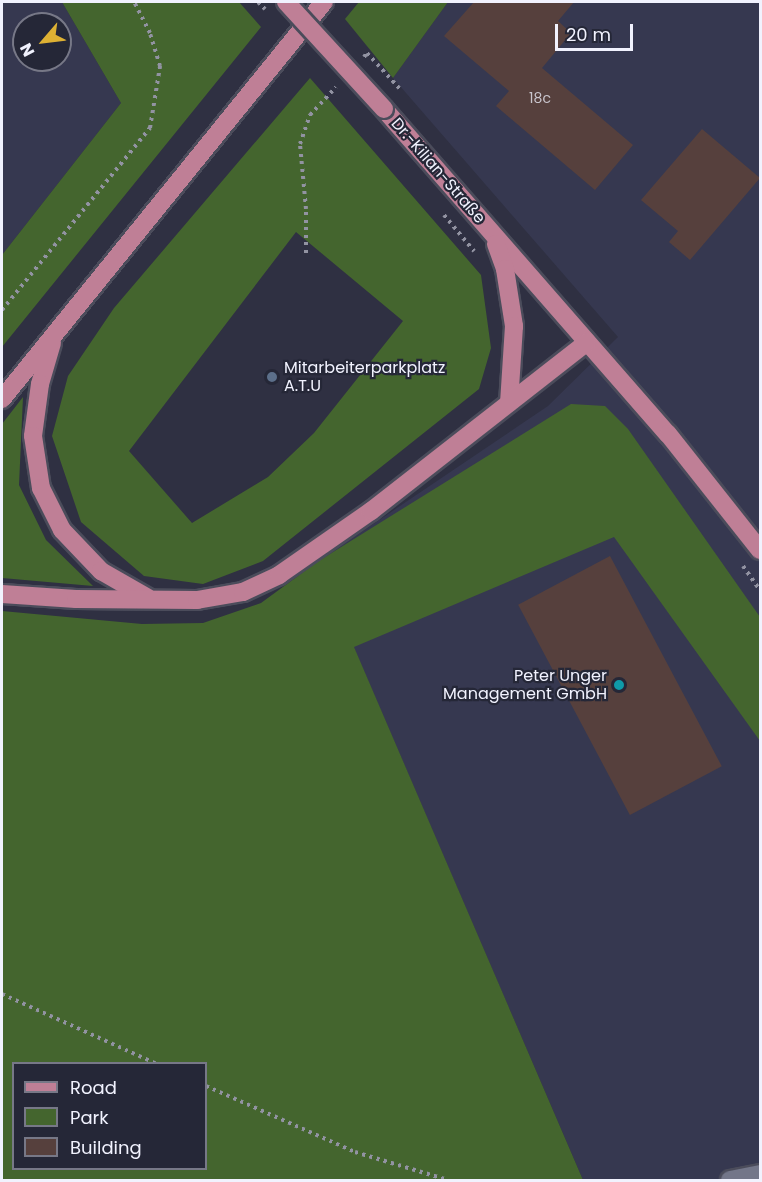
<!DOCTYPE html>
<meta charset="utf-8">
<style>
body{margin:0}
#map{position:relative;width:762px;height:1182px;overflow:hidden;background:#2f3042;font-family:Poppins,sans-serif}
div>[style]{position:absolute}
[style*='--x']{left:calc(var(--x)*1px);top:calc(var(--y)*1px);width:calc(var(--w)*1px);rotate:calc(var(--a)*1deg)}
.built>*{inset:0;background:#363850}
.green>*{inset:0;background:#44652e}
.building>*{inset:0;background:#56403d;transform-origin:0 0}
.path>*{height:4px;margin-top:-2px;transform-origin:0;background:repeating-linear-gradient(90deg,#9293a2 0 3px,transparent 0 7.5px)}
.roads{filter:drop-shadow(2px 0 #4b4c5b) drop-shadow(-2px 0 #4b4c5b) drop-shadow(0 2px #4b4c5b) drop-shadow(0 -2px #4b4c5b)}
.minor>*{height:18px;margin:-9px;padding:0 9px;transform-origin:9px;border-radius:9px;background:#737689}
.major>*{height:18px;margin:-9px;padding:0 9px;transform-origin:9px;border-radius:9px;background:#bf7f96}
.path-bridge>*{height:4px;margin-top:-2px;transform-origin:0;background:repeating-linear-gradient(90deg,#9293a2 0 3px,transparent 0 7.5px)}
.bridges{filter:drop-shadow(2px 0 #4b4c5b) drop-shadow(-2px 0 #4b4c5b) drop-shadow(0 2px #4b4c5b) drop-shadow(0 -2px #4b4c5b)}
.major-bridge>*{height:18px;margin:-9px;padding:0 9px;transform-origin:9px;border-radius:9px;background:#bf7f96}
.dots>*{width:16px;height:16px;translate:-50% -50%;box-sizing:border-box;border:3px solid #252737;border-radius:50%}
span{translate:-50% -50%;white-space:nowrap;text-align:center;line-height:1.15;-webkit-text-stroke:4.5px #252737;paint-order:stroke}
.number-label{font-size:14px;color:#cac6ce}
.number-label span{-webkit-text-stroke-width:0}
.street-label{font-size:16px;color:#f1f2fe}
.poi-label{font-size:16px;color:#f1f2fe}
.left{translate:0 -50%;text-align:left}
.right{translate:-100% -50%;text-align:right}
.frame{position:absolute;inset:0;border:3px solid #f1f2fe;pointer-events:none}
.legend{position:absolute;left:12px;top:1062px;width:195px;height:108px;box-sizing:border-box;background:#252737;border:2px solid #777887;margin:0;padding:8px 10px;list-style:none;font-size:18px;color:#f1f2fe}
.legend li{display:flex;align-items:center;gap:12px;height:30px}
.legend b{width:30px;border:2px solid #777887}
.north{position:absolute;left:12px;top:12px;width:60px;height:60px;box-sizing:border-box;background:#252737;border:2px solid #777887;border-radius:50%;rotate:242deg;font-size:16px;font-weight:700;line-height:24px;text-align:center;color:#f1f2fe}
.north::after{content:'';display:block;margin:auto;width:21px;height:27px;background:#deb133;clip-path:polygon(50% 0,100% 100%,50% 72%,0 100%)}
.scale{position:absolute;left:555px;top:24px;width:78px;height:27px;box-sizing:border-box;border:3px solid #f1f2fe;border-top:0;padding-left:8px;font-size:18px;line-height:21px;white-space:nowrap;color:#f1f2fe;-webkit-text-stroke:4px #252737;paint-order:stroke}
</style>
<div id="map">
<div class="built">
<div style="clip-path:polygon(evenodd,2px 2px,62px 2px,121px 103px,2px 255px,2px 2px,24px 24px,60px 24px,60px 60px,24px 60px,24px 24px)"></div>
<div style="clip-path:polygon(448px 2px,760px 2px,760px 1180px,583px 1180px,317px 562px,548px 406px,618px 337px,393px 78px)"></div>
</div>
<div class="green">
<div style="clip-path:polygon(62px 2px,239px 2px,261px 27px,2px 347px,2px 255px,121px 103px)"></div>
<div style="clip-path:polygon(359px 2px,448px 2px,393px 78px,345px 19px)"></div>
<div style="clip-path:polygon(evenodd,310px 78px,481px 275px,491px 348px,479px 389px,263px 561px,203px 584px,144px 576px,81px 522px,52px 436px,68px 376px,114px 308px,310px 78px,296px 232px,403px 321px,314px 433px,268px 477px,192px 523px,129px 451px,296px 232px)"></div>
<div style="clip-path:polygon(23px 397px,19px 485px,46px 540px,93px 586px,2px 578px,2px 424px)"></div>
<div style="clip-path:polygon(evenodd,571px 404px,605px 406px,628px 429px,760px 617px,760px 741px,614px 537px,354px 647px,583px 1180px,2px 1180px,2px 611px,142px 624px,203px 623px,261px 603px,317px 562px,571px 404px,14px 1064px,206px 1064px,206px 1168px,14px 1168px,14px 1064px)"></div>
</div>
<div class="building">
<div style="clip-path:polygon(474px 2px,574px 2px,558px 21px,571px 33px,542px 68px,633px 145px,595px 190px,496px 106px,509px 91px,444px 36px)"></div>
<div style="clip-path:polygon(702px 129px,760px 178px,690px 260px,669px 242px,678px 231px,641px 200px)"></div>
<div style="left:610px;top:556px;width:238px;height:104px;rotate:62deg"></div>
</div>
<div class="path">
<div style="--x:364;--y:57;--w:5;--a:-53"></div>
<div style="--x:367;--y:53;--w:52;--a:47.4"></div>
<div style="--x:444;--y:215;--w:47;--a:50.2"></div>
<div style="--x:306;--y:253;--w:44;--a:-90"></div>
<div style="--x:306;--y:209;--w:65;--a:-95.3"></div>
<div style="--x:300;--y:144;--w:31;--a:-71"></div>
<div style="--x:310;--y:115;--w:38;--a:-47"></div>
<div style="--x:2;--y:310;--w:235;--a:-50.9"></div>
<div style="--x:150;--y:128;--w:63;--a:-80.8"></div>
<div style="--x:160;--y:66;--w:34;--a:-107"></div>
<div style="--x:150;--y:33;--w:35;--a:-117"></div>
<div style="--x:743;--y:566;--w:29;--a:55"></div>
<div style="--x:2;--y:994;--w:170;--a:24.3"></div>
<div style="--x:206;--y:1086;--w:163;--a:23.9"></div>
<div style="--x:355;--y:1152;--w:97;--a:16.8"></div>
</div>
<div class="roads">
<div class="minor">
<div style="--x:730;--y:1180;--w:31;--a:-11"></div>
</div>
<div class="major">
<div style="--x:384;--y:109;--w:432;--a:48.9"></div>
<div style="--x:668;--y:434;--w:148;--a:51.6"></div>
<div style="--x:496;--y:244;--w:27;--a:70"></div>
<div style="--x:505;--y:269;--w:58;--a:81"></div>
<div style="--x:514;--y:326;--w:77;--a:93.7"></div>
<div style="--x:52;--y:343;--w:43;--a:106.3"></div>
<div style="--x:40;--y:384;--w:52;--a:97.7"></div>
<div style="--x:33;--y:436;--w:53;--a:81.3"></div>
<div style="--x:41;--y:488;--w:47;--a:63.4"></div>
<div style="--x:62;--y:530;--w:57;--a:46.4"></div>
<div style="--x:101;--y:571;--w:54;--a:29.9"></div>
<div style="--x:2;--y:399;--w:511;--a:-50.96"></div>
<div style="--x:2;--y:594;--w:74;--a:3.9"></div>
<div style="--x:76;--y:599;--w:121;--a:0.5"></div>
<div style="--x:197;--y:600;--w:47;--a:-9.9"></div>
<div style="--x:243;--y:592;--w:40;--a:-25"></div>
<div style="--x:279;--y:575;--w:112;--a:-34.8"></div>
<div style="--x:371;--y:511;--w:274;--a:-38"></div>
</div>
</div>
<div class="path-bridge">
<div style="--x:258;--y:2;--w:10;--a:45"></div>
</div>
<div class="bridges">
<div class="major-bridge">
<div style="--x:286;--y:2;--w:145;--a:47.5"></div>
</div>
</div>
<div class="dots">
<div style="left:272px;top:377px;background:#5c6f8a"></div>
<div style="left:619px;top:685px;background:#0f9aa8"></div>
</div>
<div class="number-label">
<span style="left:540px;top:98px">18c</span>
</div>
<div class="street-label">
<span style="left:438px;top:171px;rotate:49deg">Dr.-Kilian-Straße</span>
</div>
<div class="poi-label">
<span class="left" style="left:284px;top:377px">Mitarbeiterparkplatz<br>A.T.U</span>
<span class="right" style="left:607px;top:685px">Peter Unger<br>Management GmbH</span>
</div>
<div class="frame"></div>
<ul class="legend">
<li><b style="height:8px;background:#bf7f96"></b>Road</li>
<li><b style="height:16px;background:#44652e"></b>Park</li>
<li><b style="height:16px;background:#56403d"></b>Building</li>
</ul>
<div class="north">N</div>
<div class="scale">20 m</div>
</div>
